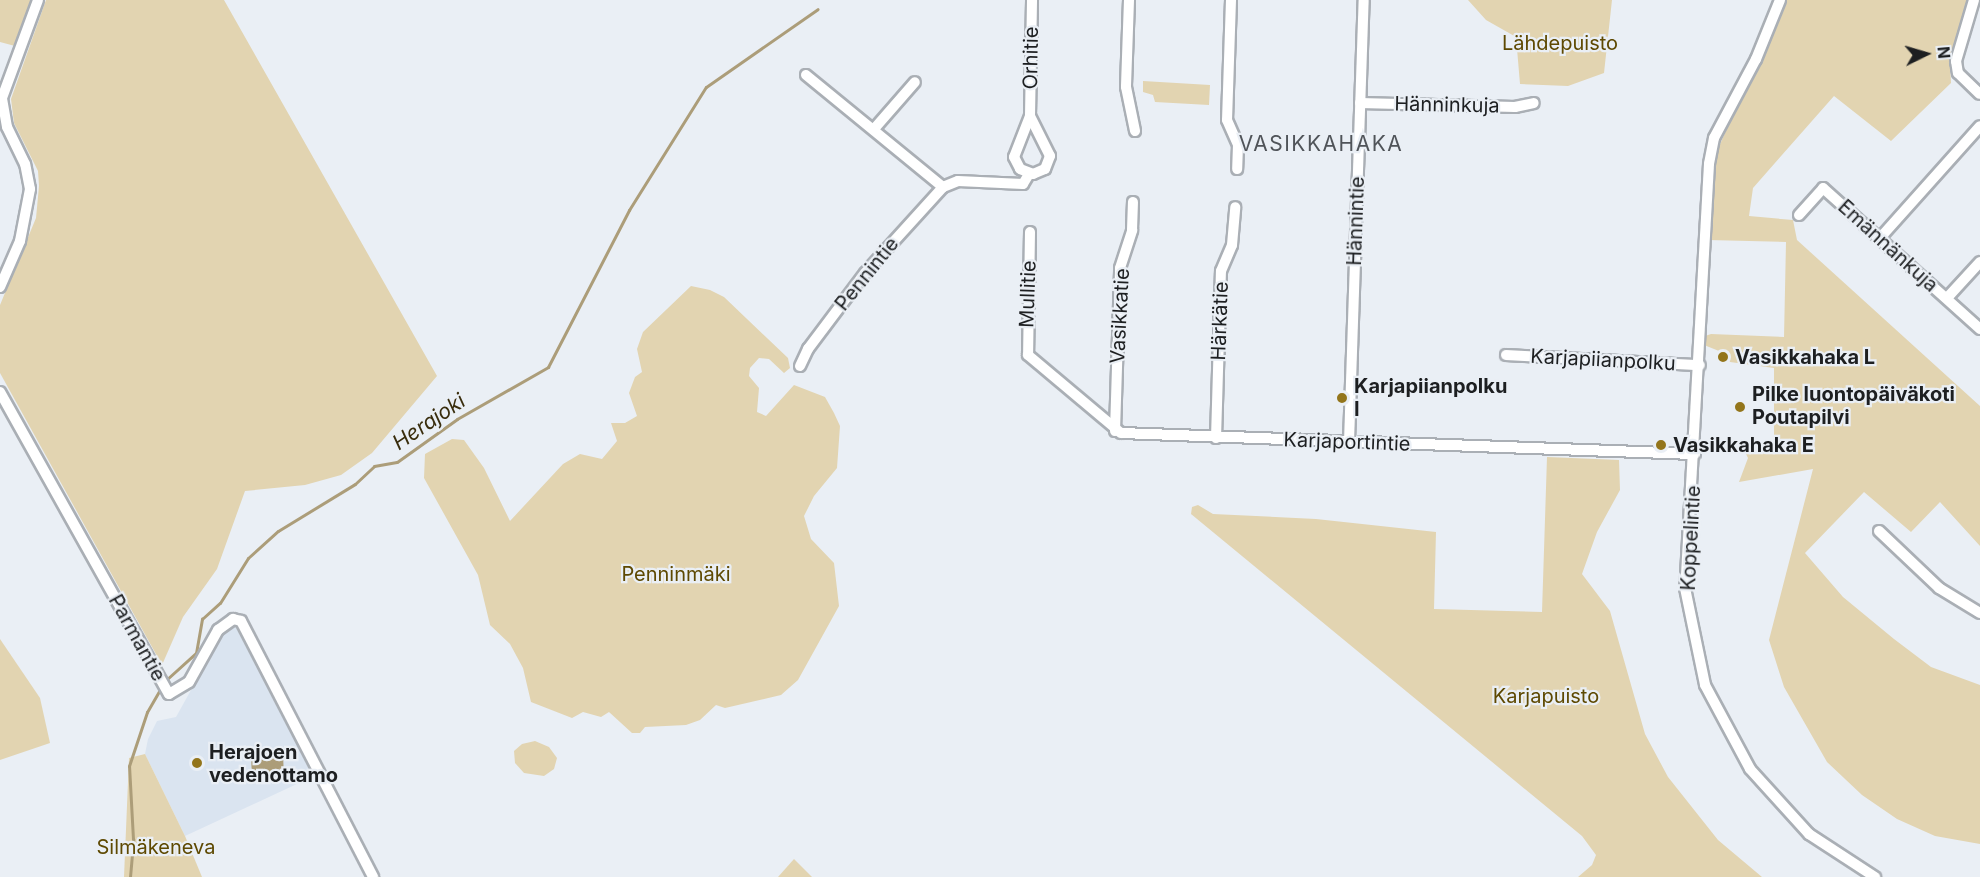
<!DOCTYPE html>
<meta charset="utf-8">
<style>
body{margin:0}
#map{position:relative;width:1980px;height:877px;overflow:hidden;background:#eaeff5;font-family:Inter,sans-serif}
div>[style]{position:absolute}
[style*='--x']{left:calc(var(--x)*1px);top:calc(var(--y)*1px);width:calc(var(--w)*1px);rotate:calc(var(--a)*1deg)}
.built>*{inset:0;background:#dae4f0}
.green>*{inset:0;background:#e2d4b1}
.water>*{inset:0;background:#ac9d79;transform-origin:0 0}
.stream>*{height:3px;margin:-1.5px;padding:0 1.5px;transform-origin:1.5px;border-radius:1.5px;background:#ac9d79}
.roads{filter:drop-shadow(2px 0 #aaafb5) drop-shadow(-2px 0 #aaafb5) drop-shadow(0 2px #aaafb5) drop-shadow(0 -2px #aaafb5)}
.minor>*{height:10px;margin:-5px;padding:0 5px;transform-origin:5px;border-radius:5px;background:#fff}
.dots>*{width:16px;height:16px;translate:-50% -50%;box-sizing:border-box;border:3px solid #eaeff5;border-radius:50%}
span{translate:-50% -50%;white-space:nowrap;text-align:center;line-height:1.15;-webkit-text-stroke:4.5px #eaeff5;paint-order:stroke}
.park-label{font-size:20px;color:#5e4902}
.street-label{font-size:20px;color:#1d1f21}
.poi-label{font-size:20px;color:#1d1f21;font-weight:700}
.left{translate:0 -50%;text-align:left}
.neighbourhood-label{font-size:21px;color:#505459;letter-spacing:1.5px}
.water-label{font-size:21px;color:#392d0d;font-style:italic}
.north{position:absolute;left:1896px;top:24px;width:60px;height:60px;-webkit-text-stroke:4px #eaeff5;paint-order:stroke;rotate:85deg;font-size:16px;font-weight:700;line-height:24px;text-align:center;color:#1d1f21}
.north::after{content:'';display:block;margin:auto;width:21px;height:27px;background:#1d1f21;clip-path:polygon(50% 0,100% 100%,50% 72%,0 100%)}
</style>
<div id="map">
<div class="built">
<div style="clip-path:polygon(236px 627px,314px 776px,185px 836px,145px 754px,148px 739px,157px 721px,176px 717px,225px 629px)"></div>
</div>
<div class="green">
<div style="clip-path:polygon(0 0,31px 0,15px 46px,0 42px)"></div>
<div style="clip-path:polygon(46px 0,224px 0,437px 376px,372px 453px,341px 475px,305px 485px,245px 491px,217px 569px,183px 617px,162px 665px,0 373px,0 305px,36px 218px,39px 186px,38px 171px,14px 123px,11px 99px)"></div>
<div style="clip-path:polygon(1468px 0,1612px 0,1604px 73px,1568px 86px,1520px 84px,1516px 37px,1486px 20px)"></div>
<div style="clip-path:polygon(1785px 0,1967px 0,1950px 62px,1951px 83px,1891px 141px,1834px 96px,1753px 188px,1749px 216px,1793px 220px,1797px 240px,1980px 406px,1980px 546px,1940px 502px,1911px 532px,1864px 492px,1805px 553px,1843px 597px,1894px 639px,1931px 667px,1980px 685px,1980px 844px,1935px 836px,1897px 819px,1862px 795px,1827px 762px,1784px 687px,1769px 640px,1813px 469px,1739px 482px,1748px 458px,1740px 442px,1774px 443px,1774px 368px,1730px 362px,1724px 353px,1704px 345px,1705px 336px,1711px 334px,1784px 337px,1786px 242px,1708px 240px,1716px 153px)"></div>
<div style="clip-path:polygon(1143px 81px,1210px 85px,1209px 105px,1155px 102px,1153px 95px,1143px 92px)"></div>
<div style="clip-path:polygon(691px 286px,710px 290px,724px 297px,788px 358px,790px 368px,784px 373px,769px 359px,759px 358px,750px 368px,749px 376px,759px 388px,757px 412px,766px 416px,794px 385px,825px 397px,834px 413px,840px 426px,837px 468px,814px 496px,804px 516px,811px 539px,834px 563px,839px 606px,798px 680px,781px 695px,725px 708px,716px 705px,700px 720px,686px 725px,645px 727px,640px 733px,632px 733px,609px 712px,601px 717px,583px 712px,572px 718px,531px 702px,523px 668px,510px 644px,490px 625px,478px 575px,424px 478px,425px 454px,452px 439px,464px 440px,484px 468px,510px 521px,563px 464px,580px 454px,602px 459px,617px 441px,611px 423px,625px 423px,637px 416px,629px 393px,635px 377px,642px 372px,637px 349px,643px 332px)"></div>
<div style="clip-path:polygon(1547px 457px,1619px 460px,1620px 490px,1597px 532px,1582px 574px,1610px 611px,1645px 734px,1668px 777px,1718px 840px,1762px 877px,1578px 877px,1592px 865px,1596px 855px,1582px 836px,1191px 514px,1192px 507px,1198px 505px,1213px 514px,1316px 519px,1436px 532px,1434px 609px,1542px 612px)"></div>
<div style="clip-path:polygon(0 639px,40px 698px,50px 743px,0 760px)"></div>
<div style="clip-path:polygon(535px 741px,549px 747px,557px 758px,554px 769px,544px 776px,524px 773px,515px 763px,514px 751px,522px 744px)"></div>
<div style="clip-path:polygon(145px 754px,185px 836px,202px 877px,124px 877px,129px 758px)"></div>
<div style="clip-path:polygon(794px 859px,812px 877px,778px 877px)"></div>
</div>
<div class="water">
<div style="left:283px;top:752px;width:27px;height:32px;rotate:88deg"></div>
</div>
<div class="stream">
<div style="--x:166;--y:680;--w:40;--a:-42"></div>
<div style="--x:196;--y:653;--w:35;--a:-80"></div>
<div style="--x:202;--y:619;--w:24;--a:-42"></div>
<div style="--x:220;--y:603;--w:53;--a:-58.1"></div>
<div style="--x:248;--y:558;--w:40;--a:-42"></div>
<div style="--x:278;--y:531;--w:90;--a:-31.4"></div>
<div style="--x:355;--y:484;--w:26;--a:-43"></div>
<div style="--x:374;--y:466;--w:23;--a:-10"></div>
<div style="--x:397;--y:462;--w:74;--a:-35.6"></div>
<div style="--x:457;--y:419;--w:105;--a:-29.7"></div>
<div style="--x:548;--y:367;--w:177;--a:-62.7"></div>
<div style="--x:629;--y:210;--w:145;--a:-58"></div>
<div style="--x:706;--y:87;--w:136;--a:-34.9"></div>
<div style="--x:130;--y:877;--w:38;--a:-85"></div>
<div style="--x:133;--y:839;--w:73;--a:-93.1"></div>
<div style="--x:129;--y:766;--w:57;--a:-71.6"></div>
<div style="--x:147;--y:712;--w:28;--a:-60"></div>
</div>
<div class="roads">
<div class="minor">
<div style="--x:1129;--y:0;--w:87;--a:92"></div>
<div style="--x:1126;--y:87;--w:45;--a:78.4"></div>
<div style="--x:1231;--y:0;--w:120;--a:91.9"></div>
<div style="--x:1227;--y:120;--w:27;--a:66"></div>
<div style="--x:1238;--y:145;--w:24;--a:92"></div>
<div style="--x:1780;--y:0;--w:64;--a:112.1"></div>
<div style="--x:1756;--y:59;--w:89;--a:118"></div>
<div style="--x:1714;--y:138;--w:26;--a:101"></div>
<div style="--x:1709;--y:164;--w:425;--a:93.2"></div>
<div style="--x:1685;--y:588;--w:99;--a:78.3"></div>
<div style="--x:1705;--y:685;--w:95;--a:61.8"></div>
<div style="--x:1750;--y:769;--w:88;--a:47.8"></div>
<div style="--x:1809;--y:834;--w:79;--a:33.1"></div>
<div style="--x:1974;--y:0;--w:64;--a:106.4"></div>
<div style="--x:1956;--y:61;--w:12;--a:81"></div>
<div style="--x:1958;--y:73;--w:30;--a:44"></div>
<div style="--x:806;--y:75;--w:177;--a:39.3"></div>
<div style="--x:1360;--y:103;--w:155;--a:1.5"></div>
<div style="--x:1515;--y:107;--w:19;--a:-12"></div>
<div style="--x:1030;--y:116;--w:44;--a:111.3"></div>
<div style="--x:1014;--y:157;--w:13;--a:63"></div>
<div style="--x:1020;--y:169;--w:14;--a:21"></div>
<div style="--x:1033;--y:174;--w:13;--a:-23"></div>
<div style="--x:1045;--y:169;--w:14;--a:-69"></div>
<div style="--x:1050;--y:156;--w:45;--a:-116.6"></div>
<div style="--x:1030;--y:116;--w:116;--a:-89"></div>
<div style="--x:874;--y:129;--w:62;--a:-48.9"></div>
<div style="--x:1799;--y:215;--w:36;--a:-48"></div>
<div style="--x:1823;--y:188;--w:211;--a:41.9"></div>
<div style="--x:1030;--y:232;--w:123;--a:90.9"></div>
<div style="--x:1028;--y:355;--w:121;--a:40"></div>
<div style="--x:1121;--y:433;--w:574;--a:2.1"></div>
<div style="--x:1880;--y:238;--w:150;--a:-48.2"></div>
<div style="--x:0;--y:287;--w:50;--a:-66.5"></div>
<div style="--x:20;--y:241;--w:53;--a:-79.1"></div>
<div style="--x:30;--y:189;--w:25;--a:-101"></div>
<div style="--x:25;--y:164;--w:41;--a:-115.9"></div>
<div style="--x:7;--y:127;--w:29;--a:-100"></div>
<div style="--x:2;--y:98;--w:104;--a:-69.8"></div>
<div style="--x:1947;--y:298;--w:49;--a:-47.5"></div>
<div style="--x:1506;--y:355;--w:194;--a:3"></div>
<div style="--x:800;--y:366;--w:19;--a:-65"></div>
<div style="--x:808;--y:349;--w:95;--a:-53.1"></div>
<div style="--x:865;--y:273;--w:116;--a:-47.8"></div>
<div style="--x:943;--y:187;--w:16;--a:-22"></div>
<div style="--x:958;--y:181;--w:65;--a:2.6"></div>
<div style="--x:1023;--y:184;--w:12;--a:-59"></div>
<div style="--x:0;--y:392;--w:346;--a:60.8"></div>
<div style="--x:169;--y:694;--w:23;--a:-31"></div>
<div style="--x:189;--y:682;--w:60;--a:-60.9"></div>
<div style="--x:218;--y:630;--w:19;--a:-36"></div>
<div style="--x:233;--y:619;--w:8;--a:14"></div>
<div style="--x:241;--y:621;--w:288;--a:62.7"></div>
<div style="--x:1115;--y:431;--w:163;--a:-88.2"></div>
<div style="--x:1120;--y:268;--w:40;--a:-72"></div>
<div style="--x:1132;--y:230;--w:28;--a:-88"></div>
<div style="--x:1216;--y:438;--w:167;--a:-88.3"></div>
<div style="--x:1221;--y:271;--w:28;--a:-67"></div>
<div style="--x:1232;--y:245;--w:38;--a:-85"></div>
<div style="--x:1349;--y:442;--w:442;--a:-88.1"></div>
<div style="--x:1879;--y:531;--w:83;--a:43.5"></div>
<div style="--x:1939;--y:588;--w:48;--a:31.4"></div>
</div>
</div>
<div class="dots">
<div style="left:1723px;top:357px;background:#93751b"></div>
<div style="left:1342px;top:398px;background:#93751b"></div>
<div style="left:1740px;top:407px;background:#93751b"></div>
<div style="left:1661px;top:445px;background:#93751b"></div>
<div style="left:197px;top:763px;background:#93751b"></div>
</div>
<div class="park-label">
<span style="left:1560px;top:43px">Lähdepuisto</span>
<span style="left:676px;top:574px">Penninmäki</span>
<span style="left:1546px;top:696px">Karjapuisto</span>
<span style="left:156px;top:847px">Silmäkeneva</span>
</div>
<div class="street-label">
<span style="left:1031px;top:58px;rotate:-89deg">Orhitie</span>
<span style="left:1447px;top:105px;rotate:1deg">Hänninkuja</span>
<span style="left:1356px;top:221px;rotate:-88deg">Hännintie</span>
<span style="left:1888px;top:246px;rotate:42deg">Emännänkuja</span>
<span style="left:867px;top:274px;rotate:-51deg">Pennintie</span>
<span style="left:1028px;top:294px;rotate:-88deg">Mullitie</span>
<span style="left:1120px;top:316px;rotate:-87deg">Vasikkatie</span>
<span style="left:1220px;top:321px;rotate:-88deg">Härkätie</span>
<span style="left:1603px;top:360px;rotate:3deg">Karjapiianpolku</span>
<span style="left:1347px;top:442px;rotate:2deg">Karjaportintie</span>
<span style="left:1691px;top:538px;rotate:-87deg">Koppelintie</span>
<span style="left:137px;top:638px;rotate:61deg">Parmantie</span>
</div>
<div class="poi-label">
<span class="left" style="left:1735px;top:357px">Vasikkahaka L</span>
<span class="left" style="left:1354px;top:398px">Karjapiianpolku<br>I</span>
<span class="left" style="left:1752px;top:406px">Pilke luontopäiväkoti<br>Poutapilvi</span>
<span class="left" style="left:1673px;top:445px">Vasikkahaka E</span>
<span class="left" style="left:209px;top:764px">Herajoen<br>vedenottamo</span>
</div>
<div class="neighbourhood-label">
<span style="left:1321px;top:144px">VASIKKAHAKA</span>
</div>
<div class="water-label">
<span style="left:429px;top:422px;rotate:-34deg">Herajoki</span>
</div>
<div class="north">N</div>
</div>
